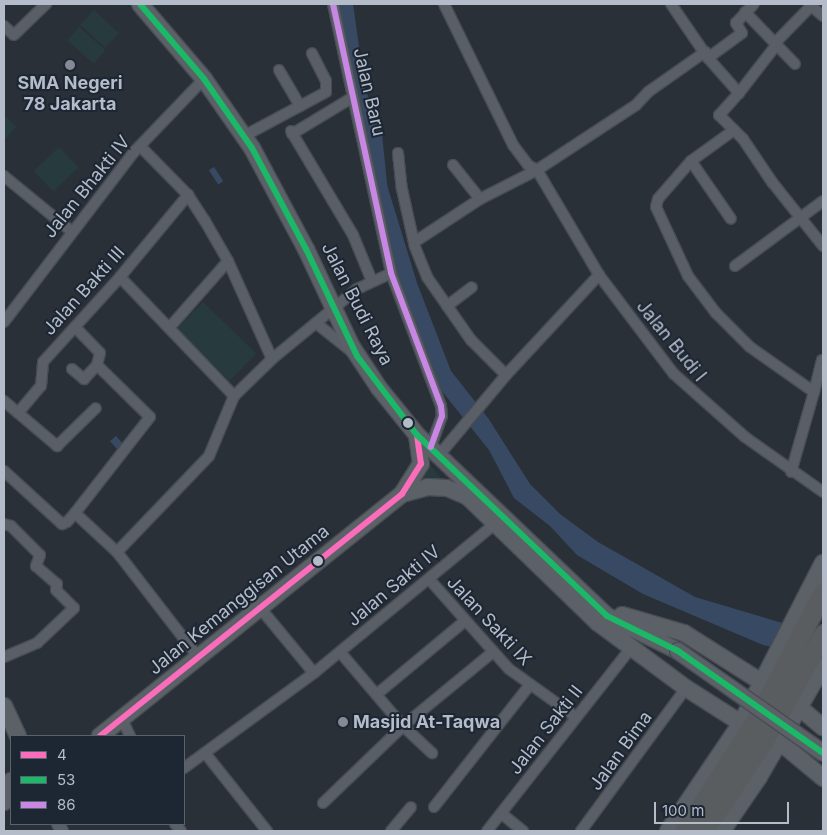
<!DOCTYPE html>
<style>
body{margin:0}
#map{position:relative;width:827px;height:835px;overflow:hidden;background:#2a3038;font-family:Inter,sans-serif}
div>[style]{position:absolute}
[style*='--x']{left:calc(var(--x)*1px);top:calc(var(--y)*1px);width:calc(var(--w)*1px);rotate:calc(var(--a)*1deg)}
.green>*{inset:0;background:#273a3e;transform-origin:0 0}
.water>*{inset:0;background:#384963;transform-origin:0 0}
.river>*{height:16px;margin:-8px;padding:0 8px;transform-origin:8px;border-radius:8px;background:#384963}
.roads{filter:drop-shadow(1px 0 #484c53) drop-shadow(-1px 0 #484c53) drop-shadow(0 1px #484c53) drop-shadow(0 -1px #484c53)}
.minor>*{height:10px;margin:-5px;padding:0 5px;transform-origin:5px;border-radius:5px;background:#5a5e66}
.tertiary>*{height:12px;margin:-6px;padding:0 6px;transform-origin:6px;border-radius:6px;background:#5a5e66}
.primary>*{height:16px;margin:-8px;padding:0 8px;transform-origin:8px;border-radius:8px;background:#5c6168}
.motorway>*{height:19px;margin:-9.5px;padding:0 9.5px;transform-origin:9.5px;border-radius:9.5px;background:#5a5d60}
.bridges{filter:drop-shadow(1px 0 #484c55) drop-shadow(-1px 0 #484c55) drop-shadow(0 1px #484c55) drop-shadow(0 -1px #484c55)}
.primary-bridge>*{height:16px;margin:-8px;padding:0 8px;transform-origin:8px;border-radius:8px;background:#5c6168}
.bus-1>*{height:6px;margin:-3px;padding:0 3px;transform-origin:3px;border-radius:3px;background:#fb6dba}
.bus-2>*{height:6px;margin:-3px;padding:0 3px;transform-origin:3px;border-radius:3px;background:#1ab867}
.bus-3>*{height:6px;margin:-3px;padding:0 3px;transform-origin:3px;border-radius:3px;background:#c787e3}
.dots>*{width:14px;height:14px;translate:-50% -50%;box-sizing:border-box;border:2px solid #1d2633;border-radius:50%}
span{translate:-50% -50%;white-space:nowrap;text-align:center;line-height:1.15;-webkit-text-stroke:4px #1d2633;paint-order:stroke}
.poi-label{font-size:18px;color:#b4bcc9;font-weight:700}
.left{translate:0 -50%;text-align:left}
.street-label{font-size:18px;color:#b4bcc9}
.frame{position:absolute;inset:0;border:5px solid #b4bcc9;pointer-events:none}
.legend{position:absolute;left:10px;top:735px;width:175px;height:90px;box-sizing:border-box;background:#1d2633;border:1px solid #59626f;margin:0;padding:6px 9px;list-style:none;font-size:15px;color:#b4bcc9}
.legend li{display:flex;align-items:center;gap:10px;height:25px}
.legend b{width:25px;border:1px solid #59626f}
.scale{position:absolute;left:654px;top:802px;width:135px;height:22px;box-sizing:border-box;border:2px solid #b4bcc9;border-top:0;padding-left:6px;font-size:15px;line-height:18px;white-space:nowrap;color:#b4bcc9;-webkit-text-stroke:4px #1d2633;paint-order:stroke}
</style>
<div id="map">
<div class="green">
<div style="left:94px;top:10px;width:34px;height:20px;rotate:43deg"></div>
<div style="left:79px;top:27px;width:35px;height:18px;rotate:41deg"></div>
<div style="clip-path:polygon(4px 115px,16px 127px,6px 138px,4px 136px)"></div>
<div style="left:59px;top:147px;width:28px;height:35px;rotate:46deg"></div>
<div style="left:203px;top:302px;width:74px;height:38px;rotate:44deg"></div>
<div style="clip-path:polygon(425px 458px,450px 490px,415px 488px)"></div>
</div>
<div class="water">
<div style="left:214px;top:167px;width:17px;height:6px;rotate:57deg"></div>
<div style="clip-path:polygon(387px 185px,417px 283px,451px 371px,488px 418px,530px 484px,560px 514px,598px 542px,695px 597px,823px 635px,823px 657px,763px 645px,643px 594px,577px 555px,550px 526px,514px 498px,489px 450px,441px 390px,399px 298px,376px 196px)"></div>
<div style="left:116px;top:436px;width:12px;height:8px;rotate:48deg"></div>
</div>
<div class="river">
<div style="--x:345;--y:4;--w:87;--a:82.1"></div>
<div style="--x:357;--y:90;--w:47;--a:68.9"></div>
<div style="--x:374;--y:134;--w:59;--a:84.2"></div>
<div style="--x:380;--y:193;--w:19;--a:72"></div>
</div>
<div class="roads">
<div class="minor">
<div style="--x:333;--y:4;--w:275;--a:77.8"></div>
<div style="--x:391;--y:273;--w:142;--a:69.4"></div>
<div style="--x:441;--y:406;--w:10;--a:84"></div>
<div style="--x:442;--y:416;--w:33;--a:110"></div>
<div style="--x:444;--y:4;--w:157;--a:63.9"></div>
<div style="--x:513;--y:145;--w:25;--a:53"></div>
<div style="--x:528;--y:165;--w:10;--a:29"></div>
<div style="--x:671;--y:4;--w:65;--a:55.6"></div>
<div style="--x:708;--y:58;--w:47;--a:48.5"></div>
<div style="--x:739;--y:93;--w:30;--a:132"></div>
<div style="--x:719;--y:115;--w:34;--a:45"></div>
<div style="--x:743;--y:139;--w:52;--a:56"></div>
<div style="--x:772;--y:182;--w:82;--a:51.4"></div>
<div style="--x:809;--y:4;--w:18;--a:41"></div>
<div style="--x:745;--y:12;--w:72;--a:46.1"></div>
<div style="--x:4;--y:26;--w:13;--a:42"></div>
<div style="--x:14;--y:35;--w:45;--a:-44.1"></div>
<div style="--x:775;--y:43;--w:52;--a:-45.8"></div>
<div style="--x:708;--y:58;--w:42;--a:-36.3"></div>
<div style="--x:742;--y:33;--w:12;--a:-121"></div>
<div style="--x:736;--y:23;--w:26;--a:-47"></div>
<div style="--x:279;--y:70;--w:42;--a:59.7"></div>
<div style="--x:739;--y:93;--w:62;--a:-52.2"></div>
<div style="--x:734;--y:130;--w:53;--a:144.2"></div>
<div style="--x:691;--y:161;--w:50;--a:131"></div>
<div style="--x:658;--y:199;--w:8;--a:104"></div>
<div style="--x:656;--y:207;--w:76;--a:65.1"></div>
<div style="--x:688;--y:276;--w:46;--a:52.9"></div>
<div style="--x:716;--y:313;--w:48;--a:45"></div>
<div style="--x:750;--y:347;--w:78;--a:35.1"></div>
<div style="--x:814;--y:392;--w:83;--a:106"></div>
<div style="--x:291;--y:131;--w:121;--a:59.2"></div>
<div style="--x:353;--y:235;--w:50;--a:67.6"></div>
<div style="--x:292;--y:134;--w:71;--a:-31.2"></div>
<div style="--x:244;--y:136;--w:93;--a:-28.2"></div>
<div style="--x:326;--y:92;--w:11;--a:-90"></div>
<div style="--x:326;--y:81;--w:31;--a:-117"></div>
<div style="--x:140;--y:146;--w:69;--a:45.6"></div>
<div style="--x:188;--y:195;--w:31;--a:57"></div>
<div style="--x:205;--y:221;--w:46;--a:60.1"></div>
<div style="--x:228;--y:261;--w:107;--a:65.8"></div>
<div style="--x:398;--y:153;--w:36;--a:84"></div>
<div style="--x:402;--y:189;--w:59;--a:77.4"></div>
<div style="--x:415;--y:247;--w:32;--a:68"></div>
<div style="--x:427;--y:277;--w:77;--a:55.1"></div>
<div style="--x:471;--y:340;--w:49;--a:45"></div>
<div style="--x:691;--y:161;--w:70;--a:55.4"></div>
<div style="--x:453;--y:165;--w:43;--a:51.5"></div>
<div style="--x:537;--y:170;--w:122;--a:59.4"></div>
<div style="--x:599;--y:275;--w:124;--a:52.9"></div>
<div style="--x:674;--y:374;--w:95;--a:41.6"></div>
<div style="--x:745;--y:437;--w:95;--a:35.2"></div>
<div style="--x:4;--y:176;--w:87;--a:39.4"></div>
<div style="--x:416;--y:241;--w:77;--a:-33.3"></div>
<div style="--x:480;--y:199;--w:64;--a:-27"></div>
<div style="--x:537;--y:170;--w:118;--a:-33.3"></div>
<div style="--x:636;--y:105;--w:18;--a:-47"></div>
<div style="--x:648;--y:92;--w:70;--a:-35.1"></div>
<div style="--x:735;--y:266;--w:109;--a:-36.5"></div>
<div style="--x:120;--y:277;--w:165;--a:46.2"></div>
<div style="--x:447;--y:306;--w:31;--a:-37"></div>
<div style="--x:4;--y:322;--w:213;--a:-52.6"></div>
<div style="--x:133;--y:153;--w:103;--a:-46.2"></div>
<div style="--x:316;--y:323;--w:45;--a:38.7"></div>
<div style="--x:75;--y:327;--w:36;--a:46"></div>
<div style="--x:100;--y:353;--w:12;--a:104"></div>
<div style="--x:169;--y:328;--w:89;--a:-48.6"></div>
<div style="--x:72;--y:369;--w:16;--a:40"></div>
<div style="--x:84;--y:379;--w:19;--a:-47"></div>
<div style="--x:97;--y:365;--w:74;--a:44.5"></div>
<div style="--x:150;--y:417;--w:122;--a:128"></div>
<div style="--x:814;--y:392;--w:33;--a:-76"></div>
<div style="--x:4;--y:401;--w:70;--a:40.3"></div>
<div style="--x:57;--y:446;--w:54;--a:-44.3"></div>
<div style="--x:18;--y:413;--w:35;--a:-50"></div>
<div style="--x:41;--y:386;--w:24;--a:-85"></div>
<div style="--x:43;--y:362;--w:115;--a:-47.8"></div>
<div style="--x:120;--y:277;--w:107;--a:-50.3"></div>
<div style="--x:440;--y:454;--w:103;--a:-50.1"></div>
<div style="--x:506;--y:375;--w:137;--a:-47.1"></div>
<div style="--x:4;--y:471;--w:79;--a:42.4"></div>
<div style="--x:62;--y:524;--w:5;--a:-22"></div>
<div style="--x:67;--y:522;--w:12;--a:-48"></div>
<div style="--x:75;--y:513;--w:57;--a:42.9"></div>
<div style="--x:117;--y:552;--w:134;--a:52.3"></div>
<div style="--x:4;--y:524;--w:7;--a:16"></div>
<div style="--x:11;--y:526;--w:41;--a:45"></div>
<div style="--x:40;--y:555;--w:12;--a:110"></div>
<div style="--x:36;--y:566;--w:28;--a:41"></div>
<div style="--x:57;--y:584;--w:6;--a:99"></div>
<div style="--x:56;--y:590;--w:25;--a:45"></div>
<div style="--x:74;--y:608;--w:51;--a:136.6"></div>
<div style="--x:37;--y:643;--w:36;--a:157"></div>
<div style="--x:117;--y:552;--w:133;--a:-46.2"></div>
<div style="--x:209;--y:456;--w:65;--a:-67.4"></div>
<div style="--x:234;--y:396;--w:53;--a:-44.2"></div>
<div style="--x:272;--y:359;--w:110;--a:-39.5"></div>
<div style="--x:357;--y:289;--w:38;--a:-25"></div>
<div style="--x:429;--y:579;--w:120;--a:48.4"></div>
<div style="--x:509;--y:669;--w:82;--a:35.6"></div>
<div style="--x:261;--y:609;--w:83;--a:50.4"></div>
<div style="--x:340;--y:652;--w:97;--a:49.6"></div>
<div style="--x:403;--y:726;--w:40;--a:43"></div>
<div style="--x:377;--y:694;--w:114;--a:-39.7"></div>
<div style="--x:122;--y:719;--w:19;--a:65"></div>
<div style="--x:205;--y:753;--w:100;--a:51.5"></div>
<div style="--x:184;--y:768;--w:161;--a:-36.2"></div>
<div style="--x:314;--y:673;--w:234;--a:-39.5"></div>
<div style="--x:323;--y:803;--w:111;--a:-43.9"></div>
<div style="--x:403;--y:726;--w:117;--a:-39.4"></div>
<div style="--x:434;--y:807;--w:154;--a:-51.9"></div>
<div style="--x:502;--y:814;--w:27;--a:39"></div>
<div style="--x:175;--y:824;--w:9;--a:49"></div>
<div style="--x:391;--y:831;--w:31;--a:-50"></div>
<div style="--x:487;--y:831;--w:233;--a:-51.8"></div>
<div style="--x:581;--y:831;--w:177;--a:-53.7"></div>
</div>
<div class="tertiary">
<div style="--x:58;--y:824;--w:8;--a:60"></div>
</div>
<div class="primary">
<div style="--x:140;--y:4;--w:99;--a:49.5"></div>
<div style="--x:204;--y:79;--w:84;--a:55.2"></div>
<div style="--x:252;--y:148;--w:115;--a:61.9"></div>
<div style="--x:306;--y:249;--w:108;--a:64.9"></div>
<div style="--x:352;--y:347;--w:49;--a:56.6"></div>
<div style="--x:379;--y:388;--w:60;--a:51"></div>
<div style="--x:417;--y:435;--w:262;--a:43.6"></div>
<div style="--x:607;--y:616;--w:79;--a:26.2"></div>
<div style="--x:402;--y:494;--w:27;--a:-15"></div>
<div style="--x:428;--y:487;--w:19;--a:3"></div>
<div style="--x:447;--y:488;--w:23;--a:23"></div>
<div style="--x:468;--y:497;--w:180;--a:44.1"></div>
<div style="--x:597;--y:622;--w:111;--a:36.6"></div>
<div style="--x:686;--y:688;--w:65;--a:32.5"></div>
<div style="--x:622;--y:615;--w:65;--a:16.2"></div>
<div style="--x:684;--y:633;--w:93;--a:32.3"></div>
<div style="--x:4;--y:706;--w:33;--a:65"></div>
<div style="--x:800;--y:708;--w:30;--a:40"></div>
<div style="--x:100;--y:736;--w:387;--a:-38.7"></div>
<div style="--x:402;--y:494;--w:36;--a:-58"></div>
<div style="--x:421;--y:464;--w:29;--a:-98"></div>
<div style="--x:780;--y:742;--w:56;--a:39.9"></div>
<div style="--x:4;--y:786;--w:9;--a:-36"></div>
<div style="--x:4;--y:802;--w:9;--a:-36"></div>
<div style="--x:668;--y:831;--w:130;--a:-55.9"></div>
<div style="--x:741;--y:723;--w:180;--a:-62.9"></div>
<div style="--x:722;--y:831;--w:65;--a:-55.6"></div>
<div style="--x:759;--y:777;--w:128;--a:-60"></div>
</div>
<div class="motorway">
<div style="--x:684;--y:831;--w:134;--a:-56.9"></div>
<div style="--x:757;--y:719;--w:143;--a:-62.5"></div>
<div style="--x:704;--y:831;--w:113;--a:-56.6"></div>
<div style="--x:766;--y:737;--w:118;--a:-61"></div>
</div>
</div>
<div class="bridges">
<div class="primary-bridge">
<div style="--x:678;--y:651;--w:177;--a:35.1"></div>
</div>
</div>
<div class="bus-1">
<div style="--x:100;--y:736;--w:387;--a:-38.7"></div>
<div style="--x:402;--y:494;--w:36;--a:-58"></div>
<div style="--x:421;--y:464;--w:29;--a:-98"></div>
</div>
<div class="bus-2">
<div style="--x:140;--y:4;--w:99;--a:49.5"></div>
<div style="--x:204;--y:79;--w:84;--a:55.2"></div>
<div style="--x:252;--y:148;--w:115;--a:61.9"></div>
<div style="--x:306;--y:249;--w:119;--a:64.5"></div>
<div style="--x:357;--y:356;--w:99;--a:52.8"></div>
<div style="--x:417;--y:435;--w:262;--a:43.6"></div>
<div style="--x:607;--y:616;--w:79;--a:26.2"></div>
<div style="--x:678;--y:651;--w:177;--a:35.1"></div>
</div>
<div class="bus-3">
<div style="--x:333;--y:4;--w:275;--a:77.8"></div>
<div style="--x:391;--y:273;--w:142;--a:69.4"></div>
<div style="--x:441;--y:406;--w:10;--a:84"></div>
<div style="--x:442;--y:416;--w:33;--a:110"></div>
</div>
<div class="dots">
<div style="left:70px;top:65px;background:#848b96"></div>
<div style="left:408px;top:423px;background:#b4bcc9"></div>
<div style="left:318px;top:561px;background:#b4bcc9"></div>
<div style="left:343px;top:722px;background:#848b96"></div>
</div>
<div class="poi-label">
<span style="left:70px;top:94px">SMA Negeri<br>78 Jakarta</span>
<span class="left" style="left:353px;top:722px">Masjid At-Taqwa</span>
</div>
<div class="street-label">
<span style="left:369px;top:92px;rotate:77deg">Jalan Baru</span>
<span style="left:87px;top:187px;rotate:-51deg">Jalan Bhakti IV</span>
<span style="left:84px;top:291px;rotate:-48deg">Jalan Bakti III</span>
<span style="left:357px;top:304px;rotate:63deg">Jalan Budi Raya</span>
<span style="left:671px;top:341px;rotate:51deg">Jalan Budi I</span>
<span style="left:394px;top:586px;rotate:-40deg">Jalan Sakti IV</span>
<span style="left:239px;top:600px;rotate:-39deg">Jalan Kemanggisan Utama</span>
<span style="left:489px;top:621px;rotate:47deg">Jalan Sakti IX</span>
<span style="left:546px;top:730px;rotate:-52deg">Jalan Sakti II</span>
<span style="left:621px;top:751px;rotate:-54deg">Jalan Bima</span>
</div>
<div class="frame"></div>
<ul class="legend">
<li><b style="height:6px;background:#fb6dba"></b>4</li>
<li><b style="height:6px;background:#1ab867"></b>53</li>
<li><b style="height:6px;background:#c787e3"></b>86</li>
</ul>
<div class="scale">100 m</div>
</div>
